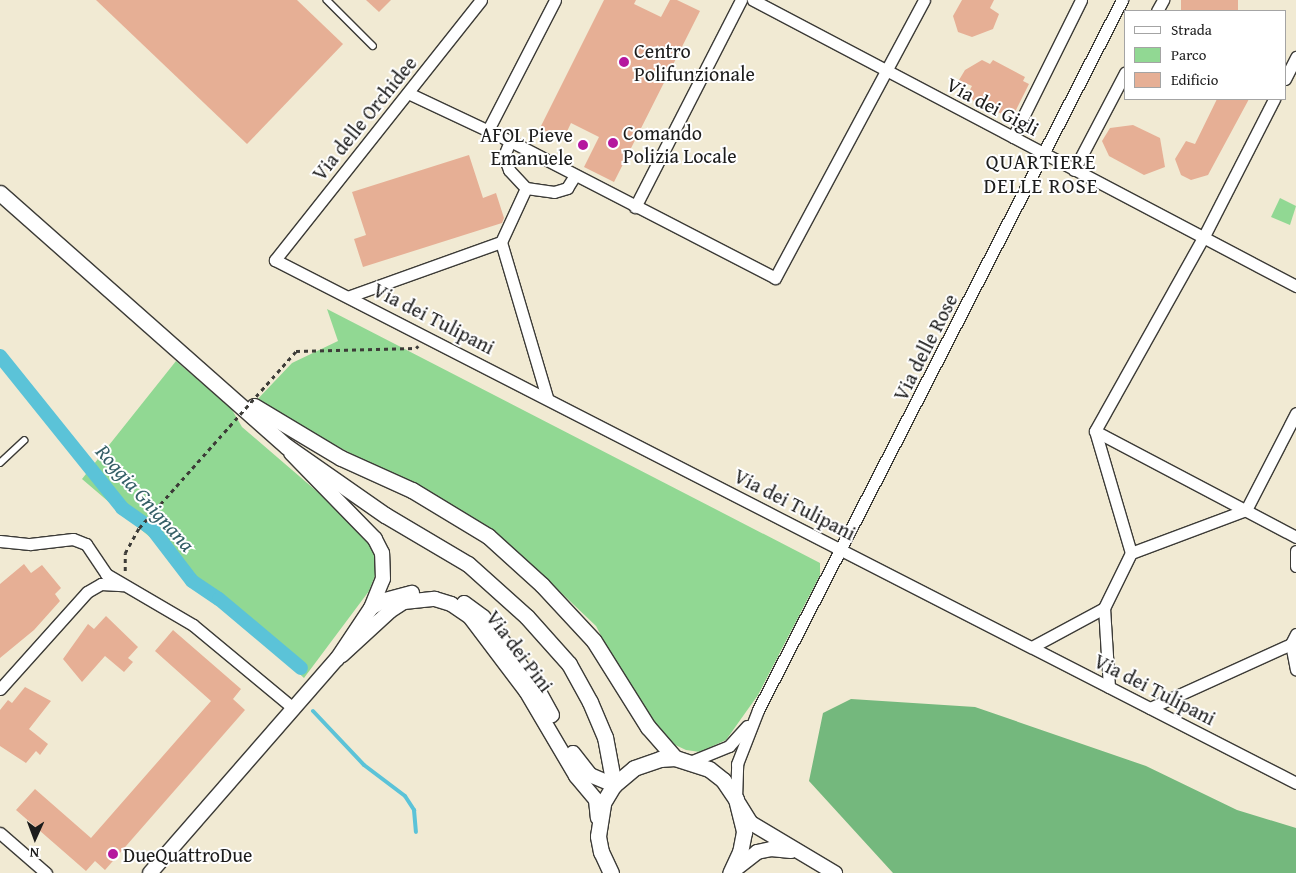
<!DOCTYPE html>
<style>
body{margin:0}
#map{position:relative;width:1296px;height:873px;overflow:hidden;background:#f1ead3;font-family:"Gentium Book Plus",serif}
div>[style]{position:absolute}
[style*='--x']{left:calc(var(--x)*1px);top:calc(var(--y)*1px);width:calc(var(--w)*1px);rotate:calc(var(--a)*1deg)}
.green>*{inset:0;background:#91d893}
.forest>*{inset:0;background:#74b87d}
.stream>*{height:4px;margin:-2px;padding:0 2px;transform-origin:2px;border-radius:2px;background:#5bc3d8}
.canal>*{height:14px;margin:-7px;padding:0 7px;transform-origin:7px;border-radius:7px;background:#5bc3d8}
.building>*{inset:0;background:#e6af95;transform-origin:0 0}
.path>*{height:2.5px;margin-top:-1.25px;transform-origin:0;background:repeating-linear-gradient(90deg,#3c3b37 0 4px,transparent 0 8px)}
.roads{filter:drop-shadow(1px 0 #3c3b37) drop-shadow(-1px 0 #3c3b37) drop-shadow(0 1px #3c3b37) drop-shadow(0 -1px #3c3b37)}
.service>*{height:5.5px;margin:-2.75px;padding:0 2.75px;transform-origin:2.75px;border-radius:2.75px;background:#fff}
.minor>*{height:11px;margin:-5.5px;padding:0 5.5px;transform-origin:5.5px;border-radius:5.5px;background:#fff}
.tertiary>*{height:14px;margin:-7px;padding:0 7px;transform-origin:7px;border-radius:7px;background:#fff}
.secondary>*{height:15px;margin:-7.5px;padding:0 7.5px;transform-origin:7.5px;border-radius:7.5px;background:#fff}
.path-bridge>*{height:2.5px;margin-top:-1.25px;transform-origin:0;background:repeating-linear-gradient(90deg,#3c3b37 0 4px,transparent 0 8px)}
.dots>*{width:14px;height:14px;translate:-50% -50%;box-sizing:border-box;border:2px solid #fff;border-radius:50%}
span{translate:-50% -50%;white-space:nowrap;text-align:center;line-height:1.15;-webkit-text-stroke:4px #fff;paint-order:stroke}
.poi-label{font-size:20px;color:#1c1c1c}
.left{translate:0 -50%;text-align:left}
.right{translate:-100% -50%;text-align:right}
.street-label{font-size:20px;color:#1c1c1c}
.neighbourhood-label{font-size:21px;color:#1c1c1c;letter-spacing:1px}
.water-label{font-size:21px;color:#355f67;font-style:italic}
.legend{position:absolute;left:1124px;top:10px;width:162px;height:90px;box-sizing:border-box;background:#fff;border:1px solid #a4a4a4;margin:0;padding:6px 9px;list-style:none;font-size:15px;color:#1c1c1c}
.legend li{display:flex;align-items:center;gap:10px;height:25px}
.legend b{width:25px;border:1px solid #a4a4a4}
.north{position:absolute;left:10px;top:813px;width:50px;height:50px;-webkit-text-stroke:4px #fff;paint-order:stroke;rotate:182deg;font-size:14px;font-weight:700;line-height:20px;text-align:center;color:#1c1c1c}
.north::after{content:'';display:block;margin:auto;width:18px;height:22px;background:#1c1c1c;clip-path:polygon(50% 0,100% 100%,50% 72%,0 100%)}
</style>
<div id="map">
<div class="green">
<div style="clip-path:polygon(1280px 198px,1296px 206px,1290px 225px,1271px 217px)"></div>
<div style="clip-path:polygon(327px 309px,820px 563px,820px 575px,758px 695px,726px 740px,700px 752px,686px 750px,671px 743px,658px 730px,619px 670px,596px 626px,528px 561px,493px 534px,379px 468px,254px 403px,292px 363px,338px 341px)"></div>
<div style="clip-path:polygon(176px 361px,231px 408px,242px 427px,349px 519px,367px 538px,374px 552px,376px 573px,369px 591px,304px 678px,241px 620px,186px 580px,172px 556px,82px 479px)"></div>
</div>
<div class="forest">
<div style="clip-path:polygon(851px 699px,975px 707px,1146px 766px,1237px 810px,1296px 828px,1296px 873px,893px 873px,809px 781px,823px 713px)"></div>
</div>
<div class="stream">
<div style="--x:313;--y:711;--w:74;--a:46.6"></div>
<div style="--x:364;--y:765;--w:51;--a:37.1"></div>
<div style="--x:405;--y:796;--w:17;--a:57"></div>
<div style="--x:414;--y:810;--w:22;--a:85"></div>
</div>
<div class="canal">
<div style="--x:0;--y:356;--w:195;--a:51.2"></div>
<div style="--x:122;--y:508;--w:38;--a:35"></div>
<div style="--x:153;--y:530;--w:64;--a:52.6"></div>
<div style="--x:192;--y:581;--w:32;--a:34"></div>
<div style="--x:219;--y:599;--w:107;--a:40.1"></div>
</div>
<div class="building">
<div style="clip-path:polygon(96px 0,297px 0,343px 44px,247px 144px)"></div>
<div style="clip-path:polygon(366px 0,391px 0,379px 12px)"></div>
<div style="clip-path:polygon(604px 0,636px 0,634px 4px,661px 17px,670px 0,677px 0,700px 11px,614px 182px,584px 167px,599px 137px,571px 123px,563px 140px,540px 128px)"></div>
<div style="clip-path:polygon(962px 0,994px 0,990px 8px,999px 14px,993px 29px,972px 37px,958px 32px,953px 16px)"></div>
<div style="left:1181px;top:0;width:57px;height:12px"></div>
<div style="clip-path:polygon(982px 60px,990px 64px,993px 60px,1025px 77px,1023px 81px,1029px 84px,1015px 112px,1007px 110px,1004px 115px,966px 97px,972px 86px,959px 80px,965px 70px)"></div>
<div style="clip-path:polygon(1217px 99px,1249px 99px,1208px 175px,1191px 180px,1181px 175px,1175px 159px,1186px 141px,1195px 144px)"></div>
<div style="clip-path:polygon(1133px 125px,1160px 138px,1165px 167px,1144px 175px,1109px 156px,1102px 141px,1110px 128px)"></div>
<div style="clip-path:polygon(469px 155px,483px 198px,496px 193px,504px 218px,502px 223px,363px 267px,354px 239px,366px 235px,352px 192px)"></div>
<div style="clip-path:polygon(24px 564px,31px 573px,42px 565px,61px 588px,55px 594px,60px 601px,34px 630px,0 658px,0 584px)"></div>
<div style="clip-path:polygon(106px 616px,138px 647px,128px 658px,133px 662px,124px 672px,105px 656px,82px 682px,63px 659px,88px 624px,94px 629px)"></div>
<div style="clip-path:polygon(173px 630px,241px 689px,233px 699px,245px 710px,105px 870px,95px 861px,86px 871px,16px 810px,35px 789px,91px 838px,211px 701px,155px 651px)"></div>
<div style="clip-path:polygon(25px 687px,51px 701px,29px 729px,48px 744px,40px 755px,36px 751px,26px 763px,0 746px,0 710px,8px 700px,12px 703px)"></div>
</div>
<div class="path">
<div style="--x:296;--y:351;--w:120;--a:-1.4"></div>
<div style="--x:416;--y:348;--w:3;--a:-45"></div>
<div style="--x:125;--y:571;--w:18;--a:-90"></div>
<div style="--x:125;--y:553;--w:29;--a:-61"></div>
</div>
<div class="roads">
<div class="service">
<div style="--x:327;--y:0;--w:65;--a:45"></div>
<div style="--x:0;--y:463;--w:33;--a:-43"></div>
</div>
<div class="minor">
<div style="--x:481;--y:0;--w:332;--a:128.4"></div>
<div style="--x:275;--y:260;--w:1147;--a:27.12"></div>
<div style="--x:753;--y:0;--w:614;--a:27.78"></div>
<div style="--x:1157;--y:11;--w:13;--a:-61"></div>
<div style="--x:1285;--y:79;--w:25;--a:-63"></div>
<div style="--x:408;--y:93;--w:113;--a:25.2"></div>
<div style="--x:510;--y:141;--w:298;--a:27.3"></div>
<div style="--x:775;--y:278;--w:315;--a:-61.8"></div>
<div style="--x:488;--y:130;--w:146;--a:-62.7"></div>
<div style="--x:1013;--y:137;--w:153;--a:-63.6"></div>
<div style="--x:510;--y:141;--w:16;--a:112"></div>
<div style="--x:504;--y:156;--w:15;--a:70"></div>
<div style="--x:509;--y:170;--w:25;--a:47"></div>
<div style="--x:526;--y:188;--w:28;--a:8"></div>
<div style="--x:554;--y:192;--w:14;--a:-17"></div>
<div style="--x:567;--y:188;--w:15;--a:-58"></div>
<div style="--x:1074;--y:170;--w:110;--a:-62.3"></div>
<div style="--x:526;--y:188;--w:60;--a:114.8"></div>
<div style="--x:501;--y:242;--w:162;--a:73.5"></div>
<div style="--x:635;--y:207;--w:233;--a:-62.9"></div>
<div style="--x:350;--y:296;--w:160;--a:-19.7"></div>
<div style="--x:1095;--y:431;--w:227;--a:27.8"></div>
<div style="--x:0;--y:541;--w:30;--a:6"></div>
<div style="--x:30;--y:544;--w:43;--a:-6.6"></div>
<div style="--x:73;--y:539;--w:14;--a:21"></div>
<div style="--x:86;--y:544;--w:36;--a:56"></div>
<div style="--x:106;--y:574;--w:101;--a:30.4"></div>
<div style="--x:193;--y:625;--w:130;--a:39.7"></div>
<div style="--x:1296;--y:551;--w:15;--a:90"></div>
<div style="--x:1131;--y:553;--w:123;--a:-20.5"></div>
<div style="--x:1246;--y:510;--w:109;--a:-62.7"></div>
<div style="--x:1296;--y:634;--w:11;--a:117"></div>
<div style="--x:1291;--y:644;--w:26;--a:79"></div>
<div style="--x:1032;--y:647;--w:82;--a:-28.4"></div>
<div style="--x:1109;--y:687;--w:79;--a:-93.6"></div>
<div style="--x:1104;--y:608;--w:61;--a:-63.9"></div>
<div style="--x:1131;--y:553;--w:127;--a:-106.4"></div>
<div style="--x:1095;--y:431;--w:223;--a:-60.8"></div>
<div style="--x:1204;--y:236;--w:154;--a:-62.9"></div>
<div style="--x:0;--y:689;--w:130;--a:-48.1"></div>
<div style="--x:87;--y:592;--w:16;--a:-30"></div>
<div style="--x:101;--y:584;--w:22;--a:3"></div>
<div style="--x:1150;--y:708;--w:155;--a:-24.4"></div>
<div style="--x:692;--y:761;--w:40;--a:-22"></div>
<div style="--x:729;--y:746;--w:27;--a:-48"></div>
<div style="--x:736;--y:799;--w:35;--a:-88"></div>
<div style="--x:737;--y:764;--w:58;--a:-68.7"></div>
<div style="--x:758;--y:710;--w:798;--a:-62.86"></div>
<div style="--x:0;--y:833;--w:61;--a:41"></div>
</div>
<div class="tertiary">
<div style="--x:464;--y:603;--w:24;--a:36"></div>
<div style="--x:483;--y:617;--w:25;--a:50"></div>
<div style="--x:499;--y:636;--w:64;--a:53.8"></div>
<div style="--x:537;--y:688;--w:31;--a:61"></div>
<div style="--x:371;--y:608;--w:16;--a:-30"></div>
<div style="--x:385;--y:600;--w:28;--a:-15"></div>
<div style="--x:342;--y:655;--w:65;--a:-42.5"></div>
<div style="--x:390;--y:611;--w:17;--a:-33"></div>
<div style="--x:404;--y:602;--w:31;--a:-6"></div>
<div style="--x:435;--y:599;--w:17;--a:17"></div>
<div style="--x:451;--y:604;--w:23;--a:34"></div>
<div style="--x:470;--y:617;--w:93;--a:52.9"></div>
<div style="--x:526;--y:691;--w:99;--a:59.5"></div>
<div style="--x:576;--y:776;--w:31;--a:50"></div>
<div style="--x:596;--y:800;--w:18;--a:84"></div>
<div style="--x:573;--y:753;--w:28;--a:52"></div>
<div style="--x:590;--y:775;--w:26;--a:23"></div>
<div style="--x:739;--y:804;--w:22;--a:58"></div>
<div style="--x:751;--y:823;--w:98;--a:30.8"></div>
<div style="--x:733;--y:871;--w:31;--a:-38"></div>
<div style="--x:757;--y:852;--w:14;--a:-12"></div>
<div style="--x:771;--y:849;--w:20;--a:6"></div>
<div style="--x:150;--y:873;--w:284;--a:-48.9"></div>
<div style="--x:337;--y:659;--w:61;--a:-56.3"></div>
<div style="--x:371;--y:608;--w:31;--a:-68"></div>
<div style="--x:383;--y:579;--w:26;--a:-92"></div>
<div style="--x:382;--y:553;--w:16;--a:-117"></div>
<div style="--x:375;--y:539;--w:120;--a:-134.3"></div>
</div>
<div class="secondary">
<div style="--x:0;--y:193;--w:382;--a:41.5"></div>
<div style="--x:286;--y:446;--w:121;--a:34.9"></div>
<div style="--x:385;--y:515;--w:96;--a:30.6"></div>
<div style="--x:468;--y:564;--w:79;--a:41.9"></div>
<div style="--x:527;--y:617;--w:63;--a:48.2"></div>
<div style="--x:569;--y:664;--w:43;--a:61.1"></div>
<div style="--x:590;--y:702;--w:38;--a:67"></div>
<div style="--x:605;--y:737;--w:49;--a:79.4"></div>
<div style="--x:254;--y:406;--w:101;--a:30.9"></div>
<div style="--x:341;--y:458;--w:78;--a:24.3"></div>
<div style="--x:412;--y:490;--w:89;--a:31.2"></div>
<div style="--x:488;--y:536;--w:73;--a:42.2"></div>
<div style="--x:542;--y:585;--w:76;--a:47.1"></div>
<div style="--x:594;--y:641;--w:102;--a:57.9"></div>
<div style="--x:648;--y:727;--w:41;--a:48.9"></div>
<div style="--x:611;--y:873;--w:23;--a:-115"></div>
<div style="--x:601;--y:852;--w:16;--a:-101"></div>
<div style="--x:598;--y:836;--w:33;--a:-81"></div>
<div style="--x:603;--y:803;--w:21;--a:-59"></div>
<div style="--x:614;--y:785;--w:26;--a:-40"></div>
<div style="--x:634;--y:768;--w:28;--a:-19"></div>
<div style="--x:660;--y:759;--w:15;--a:-4"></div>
<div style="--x:675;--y:758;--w:36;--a:18"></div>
<div style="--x:709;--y:769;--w:18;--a:38"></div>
<div style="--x:723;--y:780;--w:23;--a:56"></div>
<div style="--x:736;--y:799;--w:34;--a:76"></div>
<div style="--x:744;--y:832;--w:20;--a:101"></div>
<div style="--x:740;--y:852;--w:23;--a:115"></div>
</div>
</div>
<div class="path-bridge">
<div style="--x:139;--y:528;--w:237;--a:-48.4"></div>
</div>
<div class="dots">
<div style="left:624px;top:62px;background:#b5179e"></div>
<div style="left:613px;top:143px;background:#b5179e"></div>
<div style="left:583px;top:145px;background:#b5179e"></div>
<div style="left:113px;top:854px;background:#b5179e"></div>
</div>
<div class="poi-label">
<span class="left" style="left:634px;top:62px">Centro<br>Polifunzionale</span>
<span class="left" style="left:623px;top:144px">Comando<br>Polizia Locale</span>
<span class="right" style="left:573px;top:146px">AFOL Pieve<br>Emanuele</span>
<span class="left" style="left:123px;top:854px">DueQuattroDue</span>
</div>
<div class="street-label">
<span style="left:993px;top:106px;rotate:28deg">Via dei Gigli</span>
<span style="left:364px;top:118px;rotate:-51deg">Via delle Orchidee</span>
<span style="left:434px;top:318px;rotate:27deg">Via dei Tulipani</span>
<span style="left:925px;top:347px;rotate:-63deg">Via delle Rose</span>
<span style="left:795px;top:504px;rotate:27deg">Via dei Tulipani</span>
<span style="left:520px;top:651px;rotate:53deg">Via dei Pini</span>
<span style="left:1155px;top:689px;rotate:27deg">Via dei Tulipani</span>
</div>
<div class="neighbourhood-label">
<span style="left:1041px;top:174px">QUARTIERE<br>DELLE ROSE</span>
</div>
<div class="water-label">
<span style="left:145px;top:498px;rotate:48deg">Roggia Gnignana</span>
</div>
<ul class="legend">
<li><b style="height:6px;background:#fff"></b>Strada</li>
<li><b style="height:14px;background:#91d893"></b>Parco</li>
<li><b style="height:14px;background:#e6af95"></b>Edificio</li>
</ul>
<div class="north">N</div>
</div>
